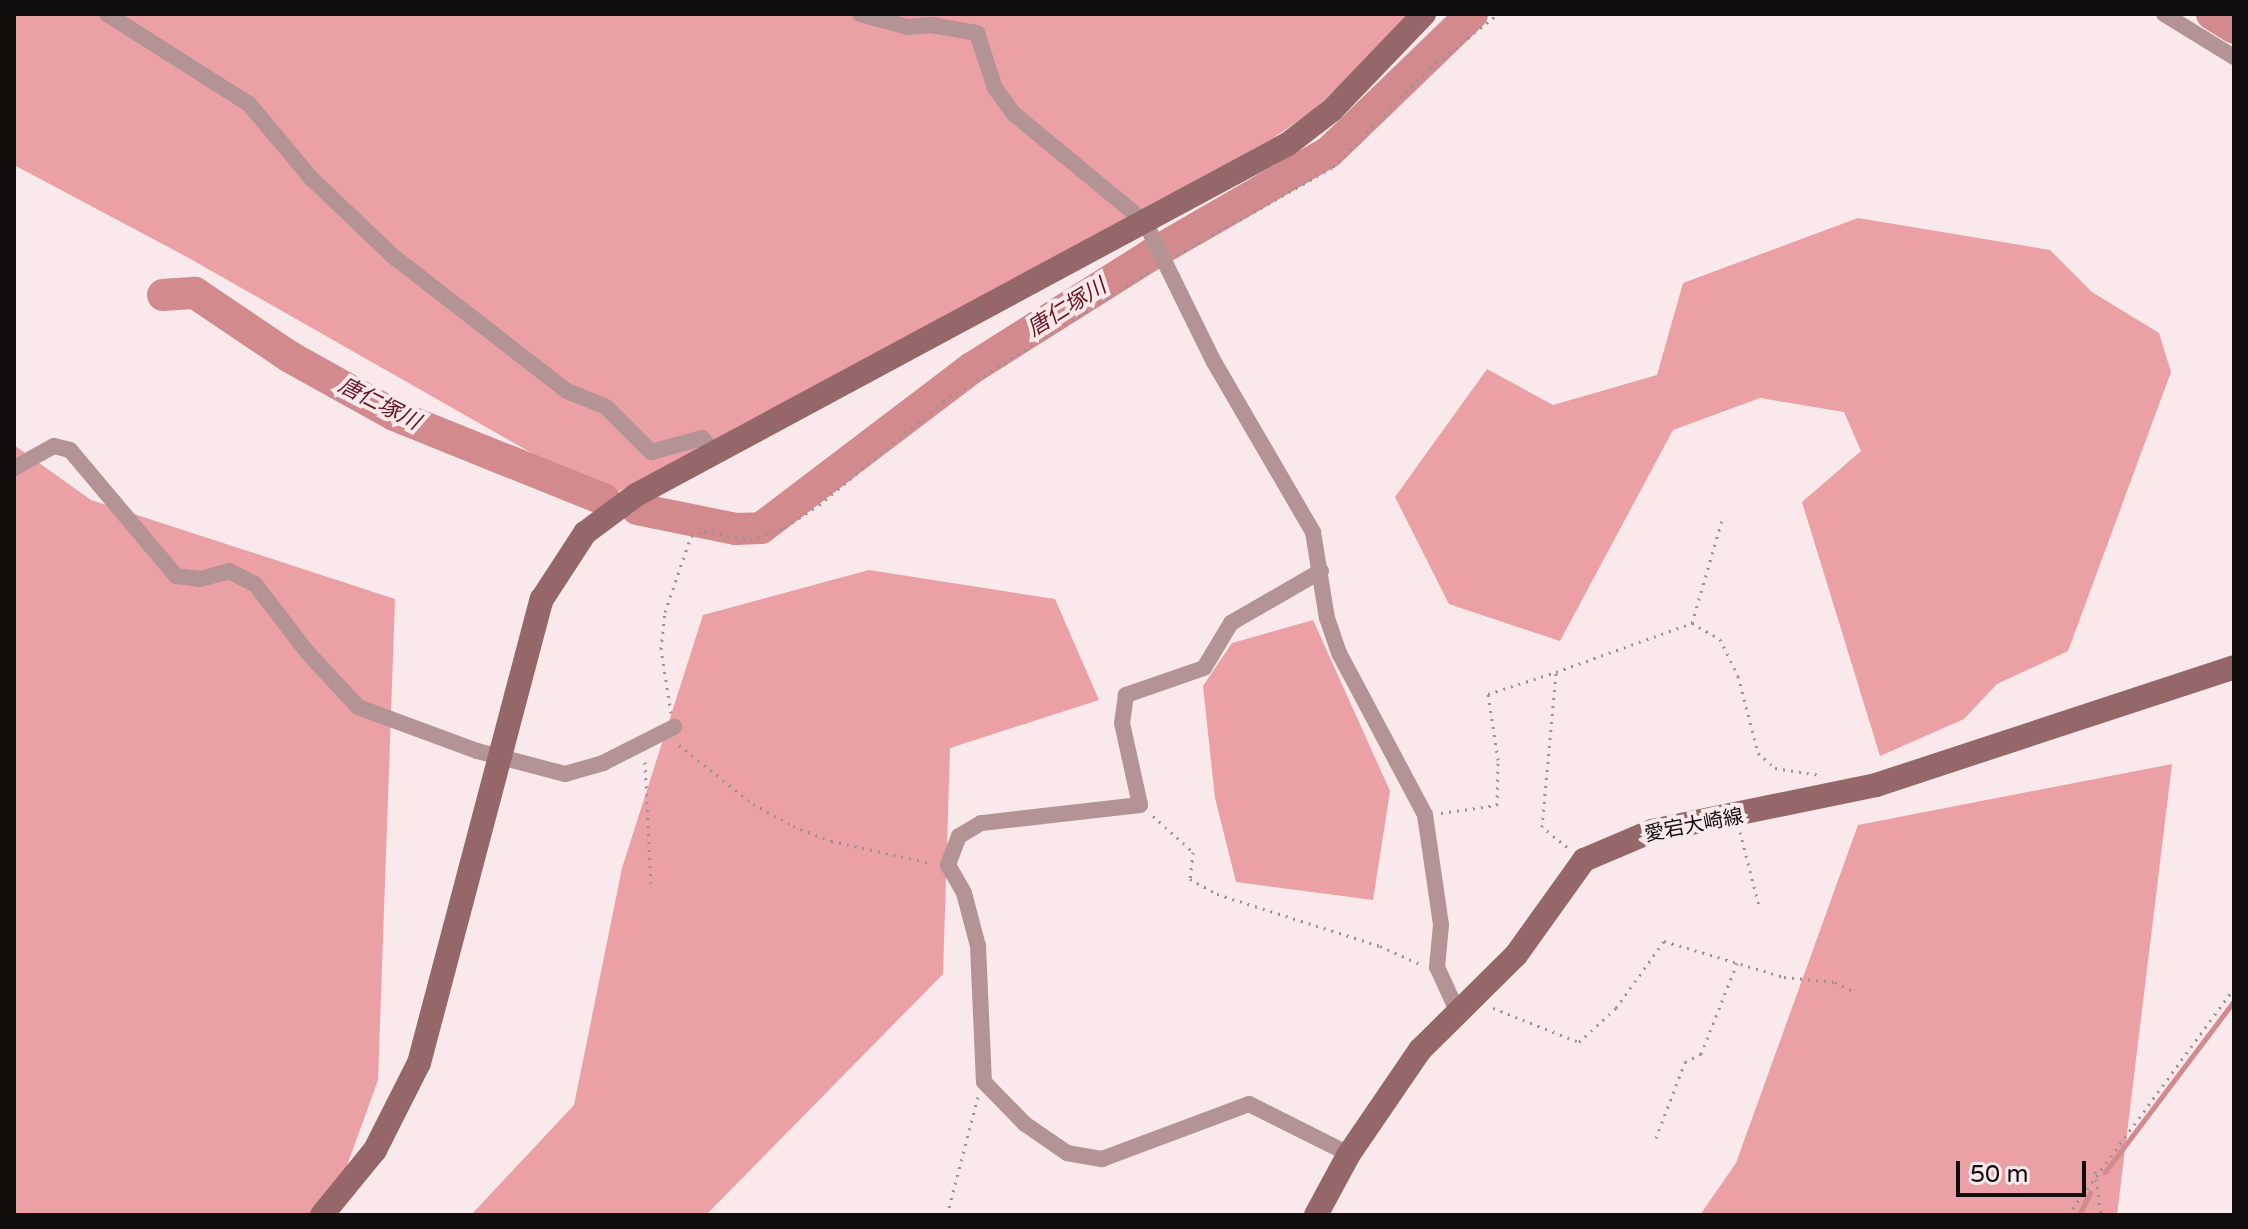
<!DOCTYPE html>
<meta charset="utf-8">
<style>
body{margin:0}
#map{position:relative;width:2248px;height:1229px;overflow:hidden;background:#f9e9ea;font-family:"Varela Round","Noto Sans JP",sans-serif}
div>[style]{position:absolute}
[style*='--x']{left:calc(var(--x)*1px);top:calc(var(--y)*1px);width:calc(var(--w)*1px);rotate:calc(var(--a)*1deg)}
.forest>*{inset:0;background:#eaa0a4}
.stream>*{height:5px;margin:-2.5px;padding:0 2.5px;transform-origin:2.5px;border-radius:2.5px;background:#d28a8e}
.river>*{height:32px;margin:-16px;padding:0 16px;transform-origin:16px;border-radius:16px;background:#d28a8e}
.path>*{height:3px;margin-top:-1.5px;transform-origin:0;background:repeating-linear-gradient(90deg,#9d9292 0 2px,transparent 0 8px)}
.street>*{height:16px;margin:-8px;padding:0 8px;transform-origin:8px;border-radius:8px;background:#b49394}
.secondary>*{height:24px;margin:-12px;padding:0 12px;transform-origin:12px;border-radius:12px;background:#956769}
span{translate:-50% -50%;white-space:nowrap;text-align:center;line-height:1.15;-webkit-text-stroke:8px #f9e9ea;paint-order:stroke}
.street-label{font-size:20px;color:#120d0d}
.water-label{font-size:22px;color:#681222;font-style:italic}
.frame{position:absolute;inset:0;border:16px solid #120d0d;pointer-events:none}
.scale{position:absolute;left:1956px;top:1161px;width:130px;height:36px;box-sizing:border-box;border:4px solid #120d0d;border-top:0;padding-left:10px;font-size:24px;line-height:28px;white-space:nowrap;color:#120d0d;-webkit-text-stroke:6px #f9e9ea;paint-order:stroke}
</style>
<div id="map">
<div class="forest">
<div style="clip-path:polygon(14px 14px,1413px 14px,1315px 109px,1272px 139px,609px 497px,187px 257px,14px 165px)"></div>
<div style="clip-path:polygon(1858px 218px,2050px 250px,2092px 292px,2159px 333px,2171px 372px,2068px 651px,1997px 684px,1964px 719px,1880px 756px,1802px 502px,1861px 451px,1844px 412px,1760px 398px,1673px 430px,1560px 641px,1449px 604px,1395px 497px,1487px 369px,1553px 405px,1657px 375px,1683px 283px)"></div>
<div style="clip-path:polygon(14px 445px,91px 500px,395px 599px,378px 1080px,329px 1215px,14px 1215px)"></div>
<div style="clip-path:polygon(869px 570px,1055px 599px,1099px 700px,950px 748px,943px 974px,706px 1215px,471px 1215px,574px 1105px,622px 868px,703px 615px)"></div>
<div style="clip-path:polygon(1313px 620px,1390px 791px,1373px 900px,1236px 882px,1215px 798px,1203px 686px,1232px 643px)"></div>
<div style="clip-path:polygon(2172px 764px,2117px 1215px,1700px 1215px,1736px 1163px,1858px 825px)"></div>
</div>
<div class="stream">
<div style="--x:2105;--y:1172;--w:214;--a:-53"></div>
<div style="--x:2079;--y:1215;--w:25;--a:-64"></div>
</div>
<div class="river">
<div style="--x:2212;--y:14;--w:26;--a:32"></div>
<div style="--x:163;--y:295;--w:32;--a:-4"></div>
<div style="--x:195;--y:293;--w:115;--a:34"></div>
<div style="--x:290;--y:357;--w:119;--a:29.1"></div>
<div style="--x:394;--y:415;--w:227;--a:21.9"></div>
<div style="--x:637;--y:509;--w:101;--a:11.4"></div>
<div style="--x:736;--y:529;--w:25;--a:-2"></div>
<div style="--x:761;--y:528;--w:265;--a:-37.2"></div>
<div style="--x:972;--y:368;--w:213;--a:-32.3"></div>
<div style="--x:1152;--y:254;--w:204;--a:-30"></div>
<div style="--x:1329;--y:152;--w:199;--a:-44"></div>
</div>
<div class="path">
<div style="--x:1177;--y:255;--w:179;--a:-29.4"></div>
<div style="--x:1333;--y:167;--w:139;--a:-45.6"></div>
<div style="--x:1430;--y:68;--w:87;--a:-38.5"></div>
<div style="--x:1692;--y:623;--w:32;--a:30"></div>
<div style="--x:1720;--y:639;--w:41;--a:64.1"></div>
<div style="--x:1738;--y:676;--w:80;--a:75.4"></div>
<div style="--x:1758;--y:753;--w:23;--a:41"></div>
<div style="--x:1775;--y:768;--w:46;--a:8.8"></div>
<div style="--x:671;--y:713;--w:65;--a:-98.9"></div>
<div style="--x:661;--y:649;--w:37;--a:-84"></div>
<div style="--x:665;--y:612;--w:80;--a:-71.1"></div>
<div style="--x:691;--y:536;--w:14;--a:-21"></div>
<div style="--x:704;--y:531;--w:47;--a:11.1"></div>
<div style="--x:750;--y:540;--w:37;--a:-20"></div>
<div style="--x:785;--y:527;--w:40;--a:-32.9"></div>
<div style="--x:819;--y:505;--w:162;--a:-40"></div>
<div style="--x:943;--y:401;--w:244;--a:-32.1"></div>
<div style="--x:679;--y:745;--w:95;--a:38.6"></div>
<div style="--x:753;--y:804;--w:46;--a:28.8"></div>
<div style="--x:793;--y:826;--w:41;--a:21.5"></div>
<div style="--x:831;--y:841;--w:102;--a:12.4"></div>
<div style="--x:645;--y:762;--w:121;--a:87.2"></div>
<div style="--x:1441;--y:813;--w:57;--a:-8.1"></div>
<div style="--x:1497;--y:805;--w:45;--a:-88.7"></div>
<div style="--x:1498;--y:760;--w:67;--a:-98.6"></div>
<div style="--x:1488;--y:694;--w:71;--a:-17.9"></div>
<div style="--x:1153;--y:816;--w:54;--a:42"></div>
<div style="--x:1193;--y:852;--w:27;--a:96"></div>
<div style="--x:1190;--y:879;--w:31;--a:29"></div>
<div style="--x:1217;--y:894;--w:171;--a:17.7"></div>
<div style="--x:1380;--y:946;--w:46;--a:24.3"></div>
<div style="--x:1740;--y:832;--w:76;--a:75.6"></div>
<div style="--x:1567;--y:847;--w:32;--a:-141"></div>
<div style="--x:1542;--y:827;--w:156;--a:-84.8"></div>
<div style="--x:1556;--y:672;--w:145;--a:-19.8"></div>
<div style="--x:1692;--y:623;--w:107;--a:-73.8"></div>
<div style="--x:1493;--y:1008;--w:92;--a:21.6"></div>
<div style="--x:1579;--y:1042;--w:50;--a:-42.6"></div>
<div style="--x:1616;--y:1008;--w:82;--a:-54.4"></div>
<div style="--x:1664;--y:941;--w:125;--a:16.7"></div>
<div style="--x:1784;--y:977;--w:51;--a:5.6"></div>
<div style="--x:1835;--y:982;--w:22;--a:27"></div>
<div style="--x:1656;--y:1138;--w:81;--a:-69.1"></div>
<div style="--x:1685;--y:1062;--w:18;--a:-27"></div>
<div style="--x:1701;--y:1054;--w:98;--a:-68.4"></div>
<div style="--x:2095;--y:1171;--w:44;--a:82.2"></div>
<div style="--x:947;--y:1215;--w:122;--a:-75.3"></div>
<div style="--x:2068;--y:1215;--w:281;--a:-53.8"></div>
</div>
<div class="street">
<div style="--x:107;--y:14;--w:168;--a:32.4"></div>
<div style="--x:249;--y:104;--w:98;--a:50"></div>
<div style="--x:312;--y:179;--w:113;--a:43.6"></div>
<div style="--x:394;--y:257;--w:219;--a:37.8"></div>
<div style="--x:567;--y:391;--w:42;--a:22.3"></div>
<div style="--x:606;--y:407;--w:64;--a:45"></div>
<div style="--x:651;--y:452;--w:53;--a:-15.4"></div>
<div style="--x:702;--y:438;--w:18;--a:49"></div>
<div style="--x:860;--y:14;--w:50;--a:15.2"></div>
<div style="--x:908;--y:27;--w:23;--a:-5"></div>
<div style="--x:931;--y:25;--w:47;--a:9.9"></div>
<div style="--x:977;--y:33;--w:58;--a:71.9"></div>
<div style="--x:995;--y:88;--w:32;--a:54"></div>
<div style="--x:1014;--y:114;--w:170;--a:39.5"></div>
<div style="--x:1145;--y:222;--w:156;--a:63.8"></div>
<div style="--x:1214;--y:362;--w:197;--a:59.8"></div>
<div style="--x:1313;--y:532;--w:87;--a:80.8"></div>
<div style="--x:1327;--y:618;--w:37;--a:71"></div>
<div style="--x:1339;--y:653;--w:183;--a:62"></div>
<div style="--x:1425;--y:815;--w:111;--a:81.7"></div>
<div style="--x:1441;--y:925;--w:42;--a:95.4"></div>
<div style="--x:1437;--y:967;--w:53;--a:65.4"></div>
<div style="--x:2164;--y:14;--w:82;--a:31.6"></div>
<div style="--x:14;--y:468;--w:46;--a:-28.8"></div>
<div style="--x:54;--y:446;--w:16;--a:14"></div>
<div style="--x:70;--y:450;--w:165;--a:49.9"></div>
<div style="--x:176;--y:576;--w:24;--a:7"></div>
<div style="--x:200;--y:579;--w:30;--a:-15"></div>
<div style="--x:229;--y:571;--w:29;--a:27"></div>
<div style="--x:255;--y:584;--w:87;--a:52.5"></div>
<div style="--x:308;--y:653;--w:74;--a:47.2"></div>
<div style="--x:358;--y:707;--w:127;--a:20.3"></div>
<div style="--x:477;--y:751;--w:91;--a:14.6"></div>
<div style="--x:565;--y:774;--w:40;--a:-16"></div>
<div style="--x:603;--y:763;--w:80;--a:-26.9"></div>
<div style="--x:1321;--y:571;--w:104;--a:150"></div>
<div style="--x:1231;--y:623;--w:52;--a:121"></div>
<div style="--x:1204;--y:668;--w:83;--a:160.9"></div>
<div style="--x:1126;--y:695;--w:28;--a:98"></div>
<div style="--x:1122;--y:723;--w:84;--a:77.6"></div>
<div style="--x:1140;--y:805;--w:160;--a:173.5"></div>
<div style="--x:981;--y:823;--w:26;--a:149"></div>
<div style="--x:959;--y:836;--w:31;--a:111"></div>
<div style="--x:948;--y:865;--w:32;--a:60"></div>
<div style="--x:964;--y:893;--w:55;--a:75.2"></div>
<div style="--x:978;--y:946;--w:136;--a:87.5"></div>
<div style="--x:984;--y:1082;--w:59;--a:45.7"></div>
<div style="--x:1025;--y:1124;--w:51;--a:34.6"></div>
<div style="--x:1067;--y:1153;--w:36;--a:10"></div>
<div style="--x:1102;--y:1159;--w:157;--a:-20.5"></div>
<div style="--x:1249;--y:1104;--w:112;--a:26.6"></div>
</div>
<div class="secondary">
<div style="--x:322;--y:1215;--w:84;--a:-50.8"></div>
<div style="--x:375;--y:1150;--w:97;--a:-63.2"></div>
<div style="--x:419;--y:1063;--w:480;--a:-75.2"></div>
<div style="--x:542;--y:599;--w:79;--a:-56.9"></div>
<div style="--x:585;--y:533;--w:64;--a:-36.7"></div>
<div style="--x:636;--y:495;--w:740;--a:-28.3"></div>
<div style="--x:1288;--y:144;--w:56;--a:-37.7"></div>
<div style="--x:1332;--y:110;--w:133;--a:-46.2"></div>
<div style="--x:1316;--y:1215;--w:69;--a:-61.6"></div>
<div style="--x:1349;--y:1154;--w:126;--a:-55.7"></div>
<div style="--x:1420;--y:1050;--w:135;--a:-44.7"></div>
<div style="--x:1516;--y:955;--w:117;--a:-54.4"></div>
<div style="--x:1584;--y:860;--w:74;--a:-23.1"></div>
<div style="--x:1652;--y:831;--w:229;--a:-11.6"></div>
<div style="--x:1876;--y:785;--w:377;--a:-18.2"></div>
</div>
<div class="street-label">
<span style="left:1694px;top:826px;rotate:-11deg">愛宕大崎線</span>
</div>
<div class="water-label">
<span style="left:1067px;top:308px;rotate:-32deg">唐仁塚川</span>
<span style="left:379px;top:404px;rotate:27deg">唐仁塚川</span>
</div>
<div class="frame"></div>
<div class="scale">50 m</div>
</div>
